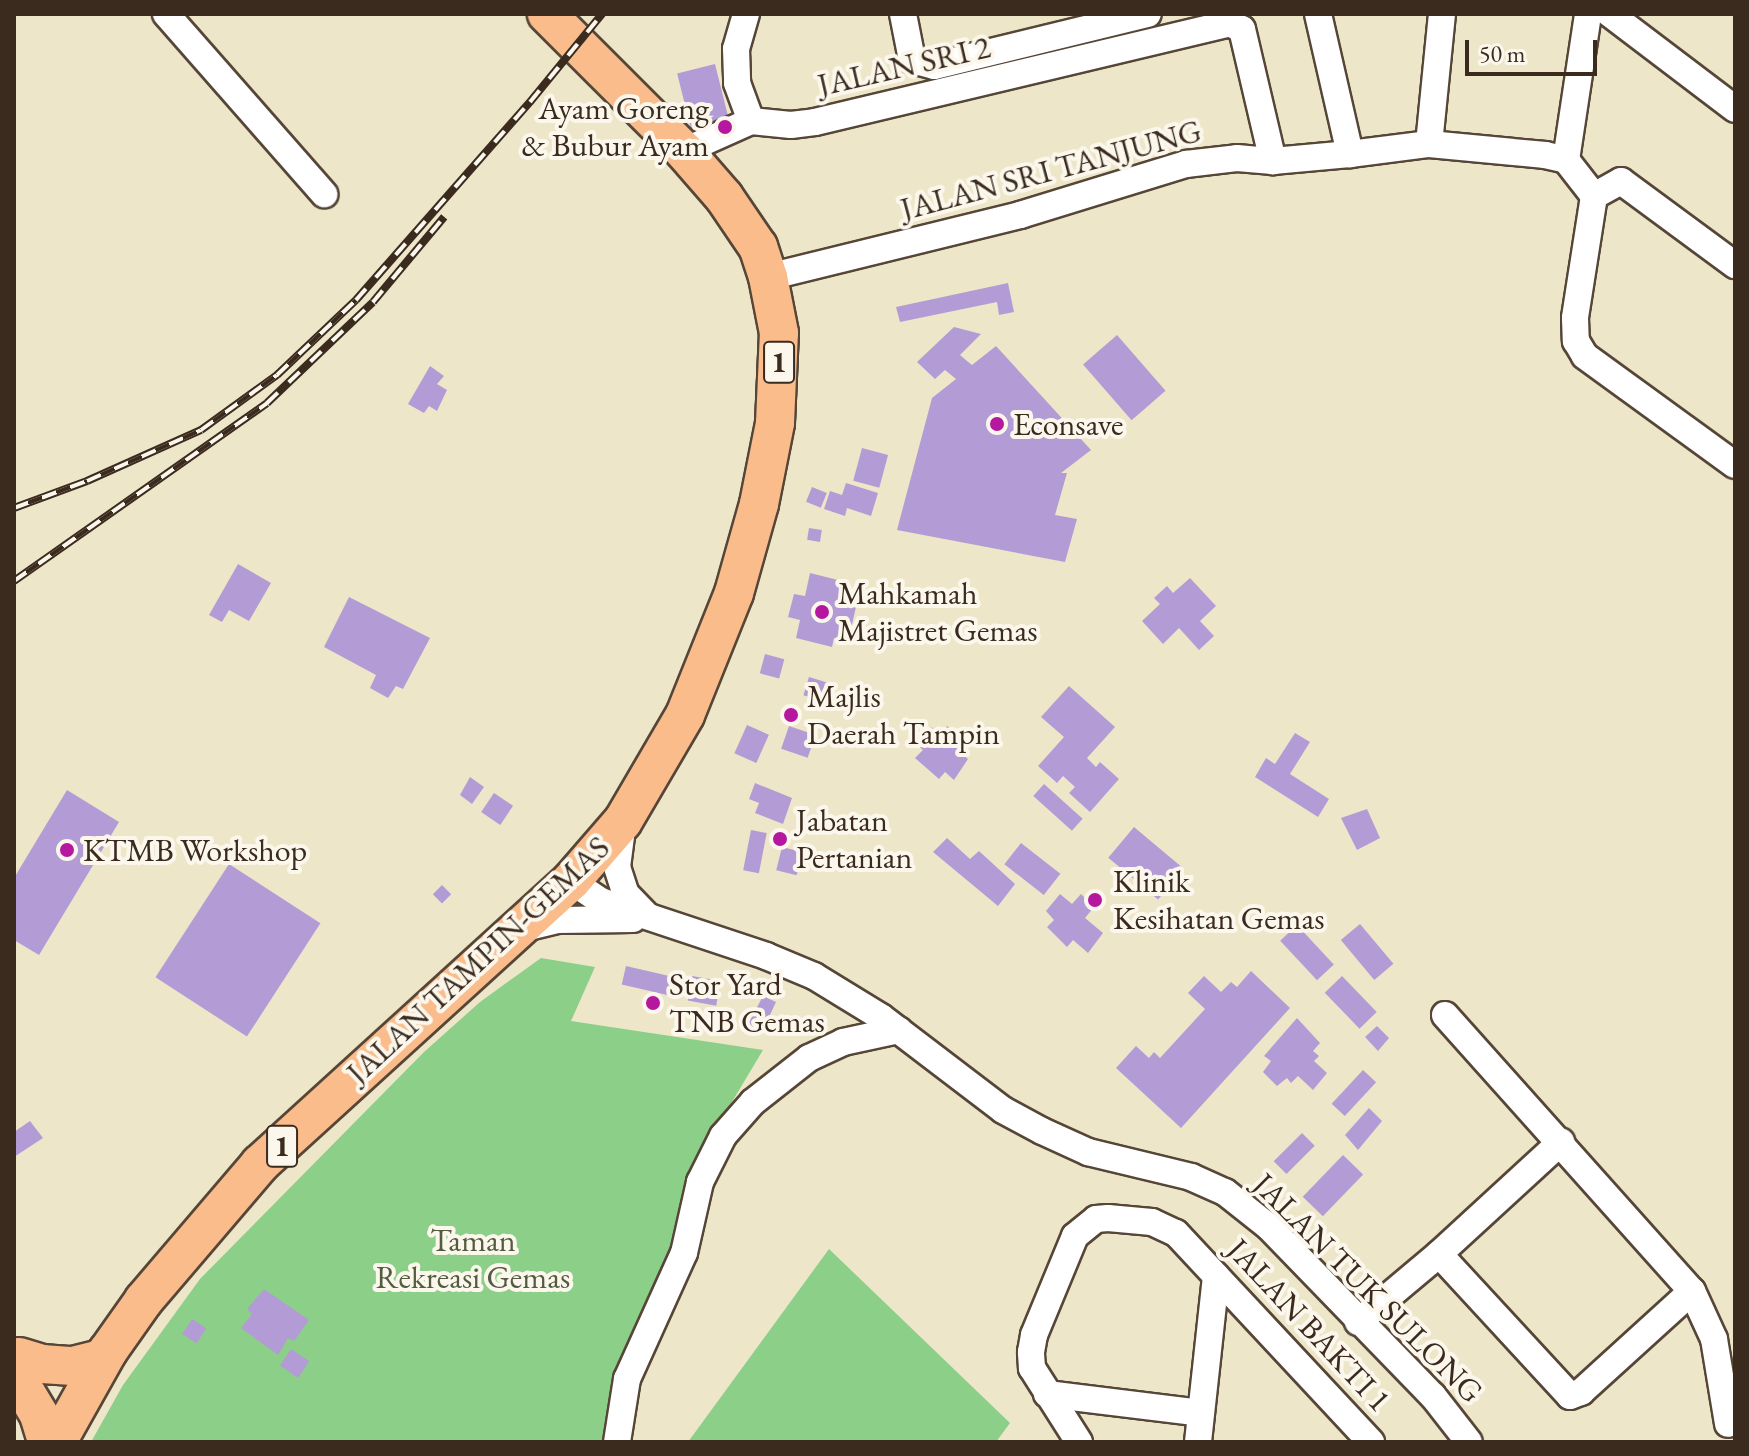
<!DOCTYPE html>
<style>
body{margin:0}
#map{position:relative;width:1749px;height:1456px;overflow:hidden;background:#eee6c9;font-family:"EB Garamond",serif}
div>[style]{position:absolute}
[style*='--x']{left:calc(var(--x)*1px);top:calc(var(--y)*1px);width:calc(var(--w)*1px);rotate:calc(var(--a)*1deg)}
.green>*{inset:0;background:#8bcf88}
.building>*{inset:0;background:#b39cd5;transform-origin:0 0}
.roads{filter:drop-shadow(2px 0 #564638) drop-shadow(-2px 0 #564638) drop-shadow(0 2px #564638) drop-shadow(0 -2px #564638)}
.minor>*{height:26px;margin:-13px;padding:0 13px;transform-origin:13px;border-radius:13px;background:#fff}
.highway>*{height:38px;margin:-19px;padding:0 19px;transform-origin:19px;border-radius:19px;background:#fabc8b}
.rail>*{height:8px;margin-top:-4px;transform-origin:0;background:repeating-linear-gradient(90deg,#fbf7ec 0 15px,#3b2a1e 0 30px);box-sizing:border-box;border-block:2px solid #3b2a1e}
.dots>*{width:22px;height:22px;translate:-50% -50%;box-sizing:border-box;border:4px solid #fbf7ec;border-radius:50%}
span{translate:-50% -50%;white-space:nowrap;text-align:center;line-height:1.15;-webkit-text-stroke:8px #fbf7ec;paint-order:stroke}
.shield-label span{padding:2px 6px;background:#fbf7ec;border:2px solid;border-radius:6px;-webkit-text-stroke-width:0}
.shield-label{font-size:30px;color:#3b2a1e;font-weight:700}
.street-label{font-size:32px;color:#3b2a1e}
.poi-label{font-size:32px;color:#3b2a1e}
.right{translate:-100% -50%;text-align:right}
.left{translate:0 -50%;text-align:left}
.park-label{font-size:32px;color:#535c3e}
.frame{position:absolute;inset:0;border:16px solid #3b2a1e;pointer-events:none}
.scale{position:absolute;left:1465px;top:40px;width:132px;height:36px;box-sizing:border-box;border:4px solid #3b2a1e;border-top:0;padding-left:10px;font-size:24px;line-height:28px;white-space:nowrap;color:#3b2a1e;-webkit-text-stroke:6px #fbf7ec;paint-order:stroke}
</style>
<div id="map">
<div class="green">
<div style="clip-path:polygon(541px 958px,595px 967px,571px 1021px,763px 1050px,705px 1147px,608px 1442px,91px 1442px,123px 1385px,200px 1279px,424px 1052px,480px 1002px)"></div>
<div style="clip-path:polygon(829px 1249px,1010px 1423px,996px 1442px,688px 1442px)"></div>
</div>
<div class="building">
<div style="left:715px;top:64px;width:57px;height:39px;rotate:76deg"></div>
<div style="clip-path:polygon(1008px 283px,1014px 312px,999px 315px,997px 302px,900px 322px,896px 307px)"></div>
<div style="clip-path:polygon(954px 327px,981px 334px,960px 355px,967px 361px,972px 365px,996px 346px,1091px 450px,1061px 473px,1067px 473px,1055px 515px,1077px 519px,1065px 562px,897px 530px,932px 398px,956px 379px,945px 370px,935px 379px,917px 362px)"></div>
<div style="left:1117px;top:335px;width:74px;height:45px;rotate:49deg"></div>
<div style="clip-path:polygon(430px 366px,444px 376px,437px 384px,447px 390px,437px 411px,429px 406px,424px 413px,408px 404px)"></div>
<div style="left:862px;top:448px;width:27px;height:34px;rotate:15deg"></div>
<div style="clip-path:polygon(846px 483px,878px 493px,871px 516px,847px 508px,845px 516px,824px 509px,830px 491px,842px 495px)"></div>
<div style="left:812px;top:487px;width:16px;height:16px;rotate:22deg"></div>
<div style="left:809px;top:528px;width:13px;height:12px;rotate:9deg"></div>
<div style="clip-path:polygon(238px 564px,271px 583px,249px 621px,229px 610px,222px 622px,209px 615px)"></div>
<div style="clip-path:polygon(810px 573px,846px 582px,842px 603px,856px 607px,848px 642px,834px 638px,832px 647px,796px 638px,800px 620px,788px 617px,794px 594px,805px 596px)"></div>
<div style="clip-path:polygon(1190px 578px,1216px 606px,1200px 621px,1214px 636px,1199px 650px,1179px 628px,1163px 644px,1142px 621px,1160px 604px,1154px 598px,1167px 586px,1173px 593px)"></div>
<div style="clip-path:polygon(349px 597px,430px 638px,403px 689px,396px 686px,388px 698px,370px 688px,376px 675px,324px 647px)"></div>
<div style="left:765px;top:654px;width:20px;height:20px;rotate:15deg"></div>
<div style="left:809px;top:677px;width:24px;height:19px;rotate:17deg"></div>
<div style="clip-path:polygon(1069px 686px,1115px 727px,1087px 758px,1096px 767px,1100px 762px,1119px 779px,1090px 812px,1069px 793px,1075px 787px,1063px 776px,1057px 783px,1038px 766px,1064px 737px,1041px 717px)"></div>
<div style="left:747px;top:725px;width:24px;height:31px;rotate:24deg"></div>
<div style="left:789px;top:726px;width:28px;height:24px;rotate:19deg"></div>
<div style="clip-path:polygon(947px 726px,968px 743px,961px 752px,968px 759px,954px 780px,945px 772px,939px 779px,915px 758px,923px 750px,918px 746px,931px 727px,940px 734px)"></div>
<div style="clip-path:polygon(1295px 733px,1310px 742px,1290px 774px,1329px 799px,1318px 817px,1255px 777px,1266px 758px,1275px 764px)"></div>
<div style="clip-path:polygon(470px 777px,484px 787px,472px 804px,460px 795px)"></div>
<div style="clip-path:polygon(755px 783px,792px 798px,783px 824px,755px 813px,759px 803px,749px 799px)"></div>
<div style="left:1044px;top:784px;width:52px;height:16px;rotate:42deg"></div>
<div style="clip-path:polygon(67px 790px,119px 822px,39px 955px,14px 940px,14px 878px)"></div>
<div style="left:494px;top:793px;width:23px;height:23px;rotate:34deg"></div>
<div style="clip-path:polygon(1367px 809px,1380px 838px,1357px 850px,1341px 818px)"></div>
<div style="left:1134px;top:827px;width:65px;height:40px;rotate:40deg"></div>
<div style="left:751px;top:830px;width:16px;height:41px;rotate:11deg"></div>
<div style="clip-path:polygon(947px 838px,970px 859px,979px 851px,1015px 884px,998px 906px,933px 852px)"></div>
<div style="left:1021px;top:843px;width:50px;height:27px;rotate:38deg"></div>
<div style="left:782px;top:847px;width:21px;height:24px;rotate:14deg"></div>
<div style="left:229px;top:864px;width:109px;height:135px;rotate:33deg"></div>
<div style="left:442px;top:885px;width:13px;height:13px;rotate:45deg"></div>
<div style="clip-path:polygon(1060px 894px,1072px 904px,1081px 894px,1094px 907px,1085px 918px,1103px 933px,1088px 953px,1073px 940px,1067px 947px,1047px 927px,1054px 920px,1046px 911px)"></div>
<div style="left:1360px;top:924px;width:52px;height:25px;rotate:50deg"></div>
<div style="left:1297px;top:925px;width:54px;height:23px;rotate:47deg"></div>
<div style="left:626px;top:966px;width:61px;height:19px;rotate:13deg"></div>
<div style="clip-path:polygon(1251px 971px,1290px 1008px,1181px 1128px,1116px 1068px,1136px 1046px,1149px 1058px,1154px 1052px,1160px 1058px,1205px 1009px,1188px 993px,1204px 976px,1221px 992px,1231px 982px,1237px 987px)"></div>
<div style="left:692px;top:976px;width:29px;height:25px;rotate:10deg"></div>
<div style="left:1342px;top:976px;width:50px;height:24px;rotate:46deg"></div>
<div style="clip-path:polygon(763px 996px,776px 1002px,762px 1032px,747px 1026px)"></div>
<div style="clip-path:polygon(1297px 1018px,1320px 1043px,1313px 1051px,1319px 1056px,1314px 1061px,1327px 1073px,1313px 1090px,1298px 1076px,1291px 1083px,1287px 1078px,1277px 1086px,1263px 1072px,1271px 1061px,1264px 1056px)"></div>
<div style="clip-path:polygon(1377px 1026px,1389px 1038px,1378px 1051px,1365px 1037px)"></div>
<div style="left:1363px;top:1070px;width:18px;height:46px;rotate:43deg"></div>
<div style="clip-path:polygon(1369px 1108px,1382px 1121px,1358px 1150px,1345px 1135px)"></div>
<div style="clip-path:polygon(30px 1121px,43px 1138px,14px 1157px,14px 1132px)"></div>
<div style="left:1302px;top:1133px;width:18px;height:40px;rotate:45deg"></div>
<div style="left:1343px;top:1155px;width:28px;height:58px;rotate:44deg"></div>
<div style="clip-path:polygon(264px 1289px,309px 1320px,294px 1341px,288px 1338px,278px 1355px,241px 1328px,252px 1314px,247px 1309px)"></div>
<div style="left:192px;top:1319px;width:17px;height:18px;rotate:33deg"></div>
<div style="left:291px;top:1349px;width:22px;height:20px;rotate:34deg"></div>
</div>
<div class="roads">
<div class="minor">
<div style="--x:166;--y:14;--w:240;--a:48.7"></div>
<div style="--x:746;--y:14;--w:36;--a:106"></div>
<div style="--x:736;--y:49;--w:34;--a:88"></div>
<div style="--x:737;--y:83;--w:40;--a:69.8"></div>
<div style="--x:903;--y:14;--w:47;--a:78.9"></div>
<div style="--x:912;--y:60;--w:23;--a:15"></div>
<div style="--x:934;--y:66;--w:220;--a:-13.7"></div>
<div style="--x:1318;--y:14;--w:144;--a:77.1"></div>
<div style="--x:1610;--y:14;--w:157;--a:37.2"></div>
<div style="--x:1429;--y:144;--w:131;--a:-84.3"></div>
<div style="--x:684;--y:151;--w:73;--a:-24.1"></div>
<div style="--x:751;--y:121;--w:40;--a:5.7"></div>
<div style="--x:791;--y:125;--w:24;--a:-7"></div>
<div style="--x:815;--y:122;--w:426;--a:-13.4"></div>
<div style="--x:1229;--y:23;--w:14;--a:25"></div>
<div style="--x:1242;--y:29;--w:136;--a:76.8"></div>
<div style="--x:1566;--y:160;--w:148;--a:-81.4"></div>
<div style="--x:1594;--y:196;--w:31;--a:-29"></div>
<div style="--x:1621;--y:181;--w:142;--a:36.4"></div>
<div style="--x:768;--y:277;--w:260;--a:-13.8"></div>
<div style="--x:1020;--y:215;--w:174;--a:-17.1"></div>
<div style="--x:1186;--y:164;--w:51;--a:-6.7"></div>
<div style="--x:1237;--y:158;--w:36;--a:5"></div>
<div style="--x:1273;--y:161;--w:77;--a:-5.2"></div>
<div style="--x:1350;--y:154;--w:80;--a:-7.2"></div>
<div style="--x:1429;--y:144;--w:117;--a:5.4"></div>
<div style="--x:1545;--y:155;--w:22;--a:13"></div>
<div style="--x:1566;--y:160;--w:46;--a:52.1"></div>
<div style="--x:1594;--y:196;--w:123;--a:98.9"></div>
<div style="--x:1575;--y:318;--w:23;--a:88"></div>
<div style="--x:1576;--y:341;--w:17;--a:59"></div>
<div style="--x:1585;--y:356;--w:185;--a:36"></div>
<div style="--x:623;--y:821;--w:46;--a:97.4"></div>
<div style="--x:617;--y:867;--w:28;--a:72"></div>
<div style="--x:626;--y:894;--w:29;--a:46"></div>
<div style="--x:571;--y:881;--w:36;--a:34"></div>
<div style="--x:601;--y:901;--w:174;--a:18.4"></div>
<div style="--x:766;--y:956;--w:52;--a:22.6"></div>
<div style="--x:814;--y:976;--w:79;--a:31.5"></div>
<div style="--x:881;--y:1017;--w:153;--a:37.3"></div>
<div style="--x:1003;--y:1110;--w:44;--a:28.3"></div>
<div style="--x:1042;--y:1131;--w:51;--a:24.5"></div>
<div style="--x:1088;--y:1152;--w:106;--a:13.6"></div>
<div style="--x:1191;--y:1177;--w:37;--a:24"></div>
<div style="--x:1225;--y:1192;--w:56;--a:38.5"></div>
<div style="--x:1269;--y:1227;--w:235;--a:45.9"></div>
<div style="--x:1433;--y:1396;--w:58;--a:52"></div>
<div style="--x:525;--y:928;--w:34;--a:-14"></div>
<div style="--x:558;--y:920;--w:75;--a:-0.8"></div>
<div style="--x:1445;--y:1015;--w:370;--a:48.2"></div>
<div style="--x:1692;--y:1291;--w:53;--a:65.4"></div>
<div style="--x:1714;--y:1339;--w:86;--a:80.6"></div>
<div style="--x:1439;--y:1254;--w:193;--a:47.3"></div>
<div style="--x:1570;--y:1396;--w:12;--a:-20"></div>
<div style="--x:1581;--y:1392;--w:150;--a:-42.3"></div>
<div style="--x:1358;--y:1322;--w:106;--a:-40"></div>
<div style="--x:1439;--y:1254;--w:166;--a:-42.6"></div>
<div style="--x:1047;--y:1394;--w:155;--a:7"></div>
<div style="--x:617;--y:1442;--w:64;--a:-81"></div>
<div style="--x:627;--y:1379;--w:138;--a:-65.7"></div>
<div style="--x:684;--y:1253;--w:73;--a:-77.3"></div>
<div style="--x:700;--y:1182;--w:51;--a:-63.4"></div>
<div style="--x:723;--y:1136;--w:45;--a:-48.6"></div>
<div style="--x:753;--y:1102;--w:71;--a:-38.2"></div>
<div style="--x:809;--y:1058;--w:38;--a:-25"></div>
<div style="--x:843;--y:1042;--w:57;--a:-12.1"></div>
<div style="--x:1079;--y:1442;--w:88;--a:-122.4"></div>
<div style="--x:1032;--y:1368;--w:16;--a:-94"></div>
<div style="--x:1031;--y:1352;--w:17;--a:-80"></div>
<div style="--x:1034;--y:1335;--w:107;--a:-67.5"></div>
<div style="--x:1075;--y:1236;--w:27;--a:-39"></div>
<div style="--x:1096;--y:1219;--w:12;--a:-5"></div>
<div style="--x:1108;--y:1218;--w:44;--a:5.2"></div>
<div style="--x:1152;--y:1222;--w:26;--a:25"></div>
<div style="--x:1176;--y:1233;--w:286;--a:47"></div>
<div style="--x:1198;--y:1442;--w:167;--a:-83.8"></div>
</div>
<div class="highway">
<div style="--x:19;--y:1357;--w:24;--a:17"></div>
<div style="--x:42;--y:1364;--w:31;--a:4"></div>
<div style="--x:73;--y:1366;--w:29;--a:-14"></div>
<div style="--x:101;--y:1359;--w:11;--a:-49"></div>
<div style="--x:23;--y:1388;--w:31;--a:59"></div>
<div style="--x:39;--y:1415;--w:28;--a:73"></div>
<div style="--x:57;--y:1442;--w:104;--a:-60.7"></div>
<div style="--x:108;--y:1351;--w:62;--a:-54.8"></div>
<div style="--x:144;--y:1300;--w:179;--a:-49.5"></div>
<div style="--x:260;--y:1164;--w:420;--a:-42.3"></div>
<div style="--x:571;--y:881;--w:79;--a:-49.1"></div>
<div style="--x:623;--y:821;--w:123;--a:-59.7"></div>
<div style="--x:685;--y:715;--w:131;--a:-68.1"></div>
<div style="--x:734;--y:593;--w:92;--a:-74.3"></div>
<div style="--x:759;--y:504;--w:83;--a:-78.8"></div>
<div style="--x:775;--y:423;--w:90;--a:-87.5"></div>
<div style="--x:779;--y:333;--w:57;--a:-101.1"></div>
<div style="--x:768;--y:277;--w:32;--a:-108"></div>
<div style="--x:758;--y:247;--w:60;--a:-124.2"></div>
<div style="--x:724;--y:197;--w:61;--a:-131"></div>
<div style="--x:684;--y:151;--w:194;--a:-135"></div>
</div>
</div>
<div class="rail">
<div style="--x:14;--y:508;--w:78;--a:-20.3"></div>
<div style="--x:87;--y:481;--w:125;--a:-24.1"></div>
<div style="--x:201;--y:430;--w:94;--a:-35.9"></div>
<div style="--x:277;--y:375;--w:109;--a:-43.5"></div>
<div style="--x:356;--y:300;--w:264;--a:-48.7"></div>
<div style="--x:530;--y:102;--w:114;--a:-50.7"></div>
<div style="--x:14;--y:581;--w:309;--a:-35.1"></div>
<div style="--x:267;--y:403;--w:146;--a:-43.6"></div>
<div style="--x:373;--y:302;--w:111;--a:-50.1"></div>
</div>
<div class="dots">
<div style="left:725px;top:127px;background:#b5179e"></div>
<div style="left:997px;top:424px;background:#b5179e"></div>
<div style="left:822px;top:612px;background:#b5179e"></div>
<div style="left:791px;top:715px;background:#b5179e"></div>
<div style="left:780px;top:839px;background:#b5179e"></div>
<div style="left:67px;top:850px;background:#b5179e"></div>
<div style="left:1095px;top:900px;background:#b5179e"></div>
<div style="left:653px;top:1003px;background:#b5179e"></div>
</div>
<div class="shield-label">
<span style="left:779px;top:362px">1</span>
<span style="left:282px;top:1146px">1</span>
</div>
<div class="street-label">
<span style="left:904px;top:66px;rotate:-13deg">JALAN SRI 2</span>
<span style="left:1051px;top:170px;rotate:-15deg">JALAN SRI TANJUNG</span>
<span style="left:478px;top:960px;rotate:-43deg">JALAN TAMPIN-GEMAS</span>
<span style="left:1368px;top:1288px;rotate:45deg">JALAN TUK SULONG</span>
<span style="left:1309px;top:1325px;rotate:47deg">JALAN BAKTI 1</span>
</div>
<div class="poi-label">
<span class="right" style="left:709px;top:127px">Ayam Goreng<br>&amp; Bubur Ayam</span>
<span class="left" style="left:1013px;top:424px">Econsave</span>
<span class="left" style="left:838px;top:612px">Mahkamah<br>Majistret Gemas</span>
<span class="left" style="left:807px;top:715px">Majlis<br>Daerah Tampin</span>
<span class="left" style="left:796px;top:839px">Jabatan<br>Pertanian</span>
<span class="left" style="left:83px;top:850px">KTMB Workshop</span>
<span class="left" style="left:1113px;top:900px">Klinik<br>Kesihatan Gemas</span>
<span class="left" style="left:669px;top:1003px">Stor Yard<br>TNB Gemas</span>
</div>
<div class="park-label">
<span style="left:473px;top:1259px">Taman<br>Rekreasi Gemas</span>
</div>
<div class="frame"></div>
<div class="scale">50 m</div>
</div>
